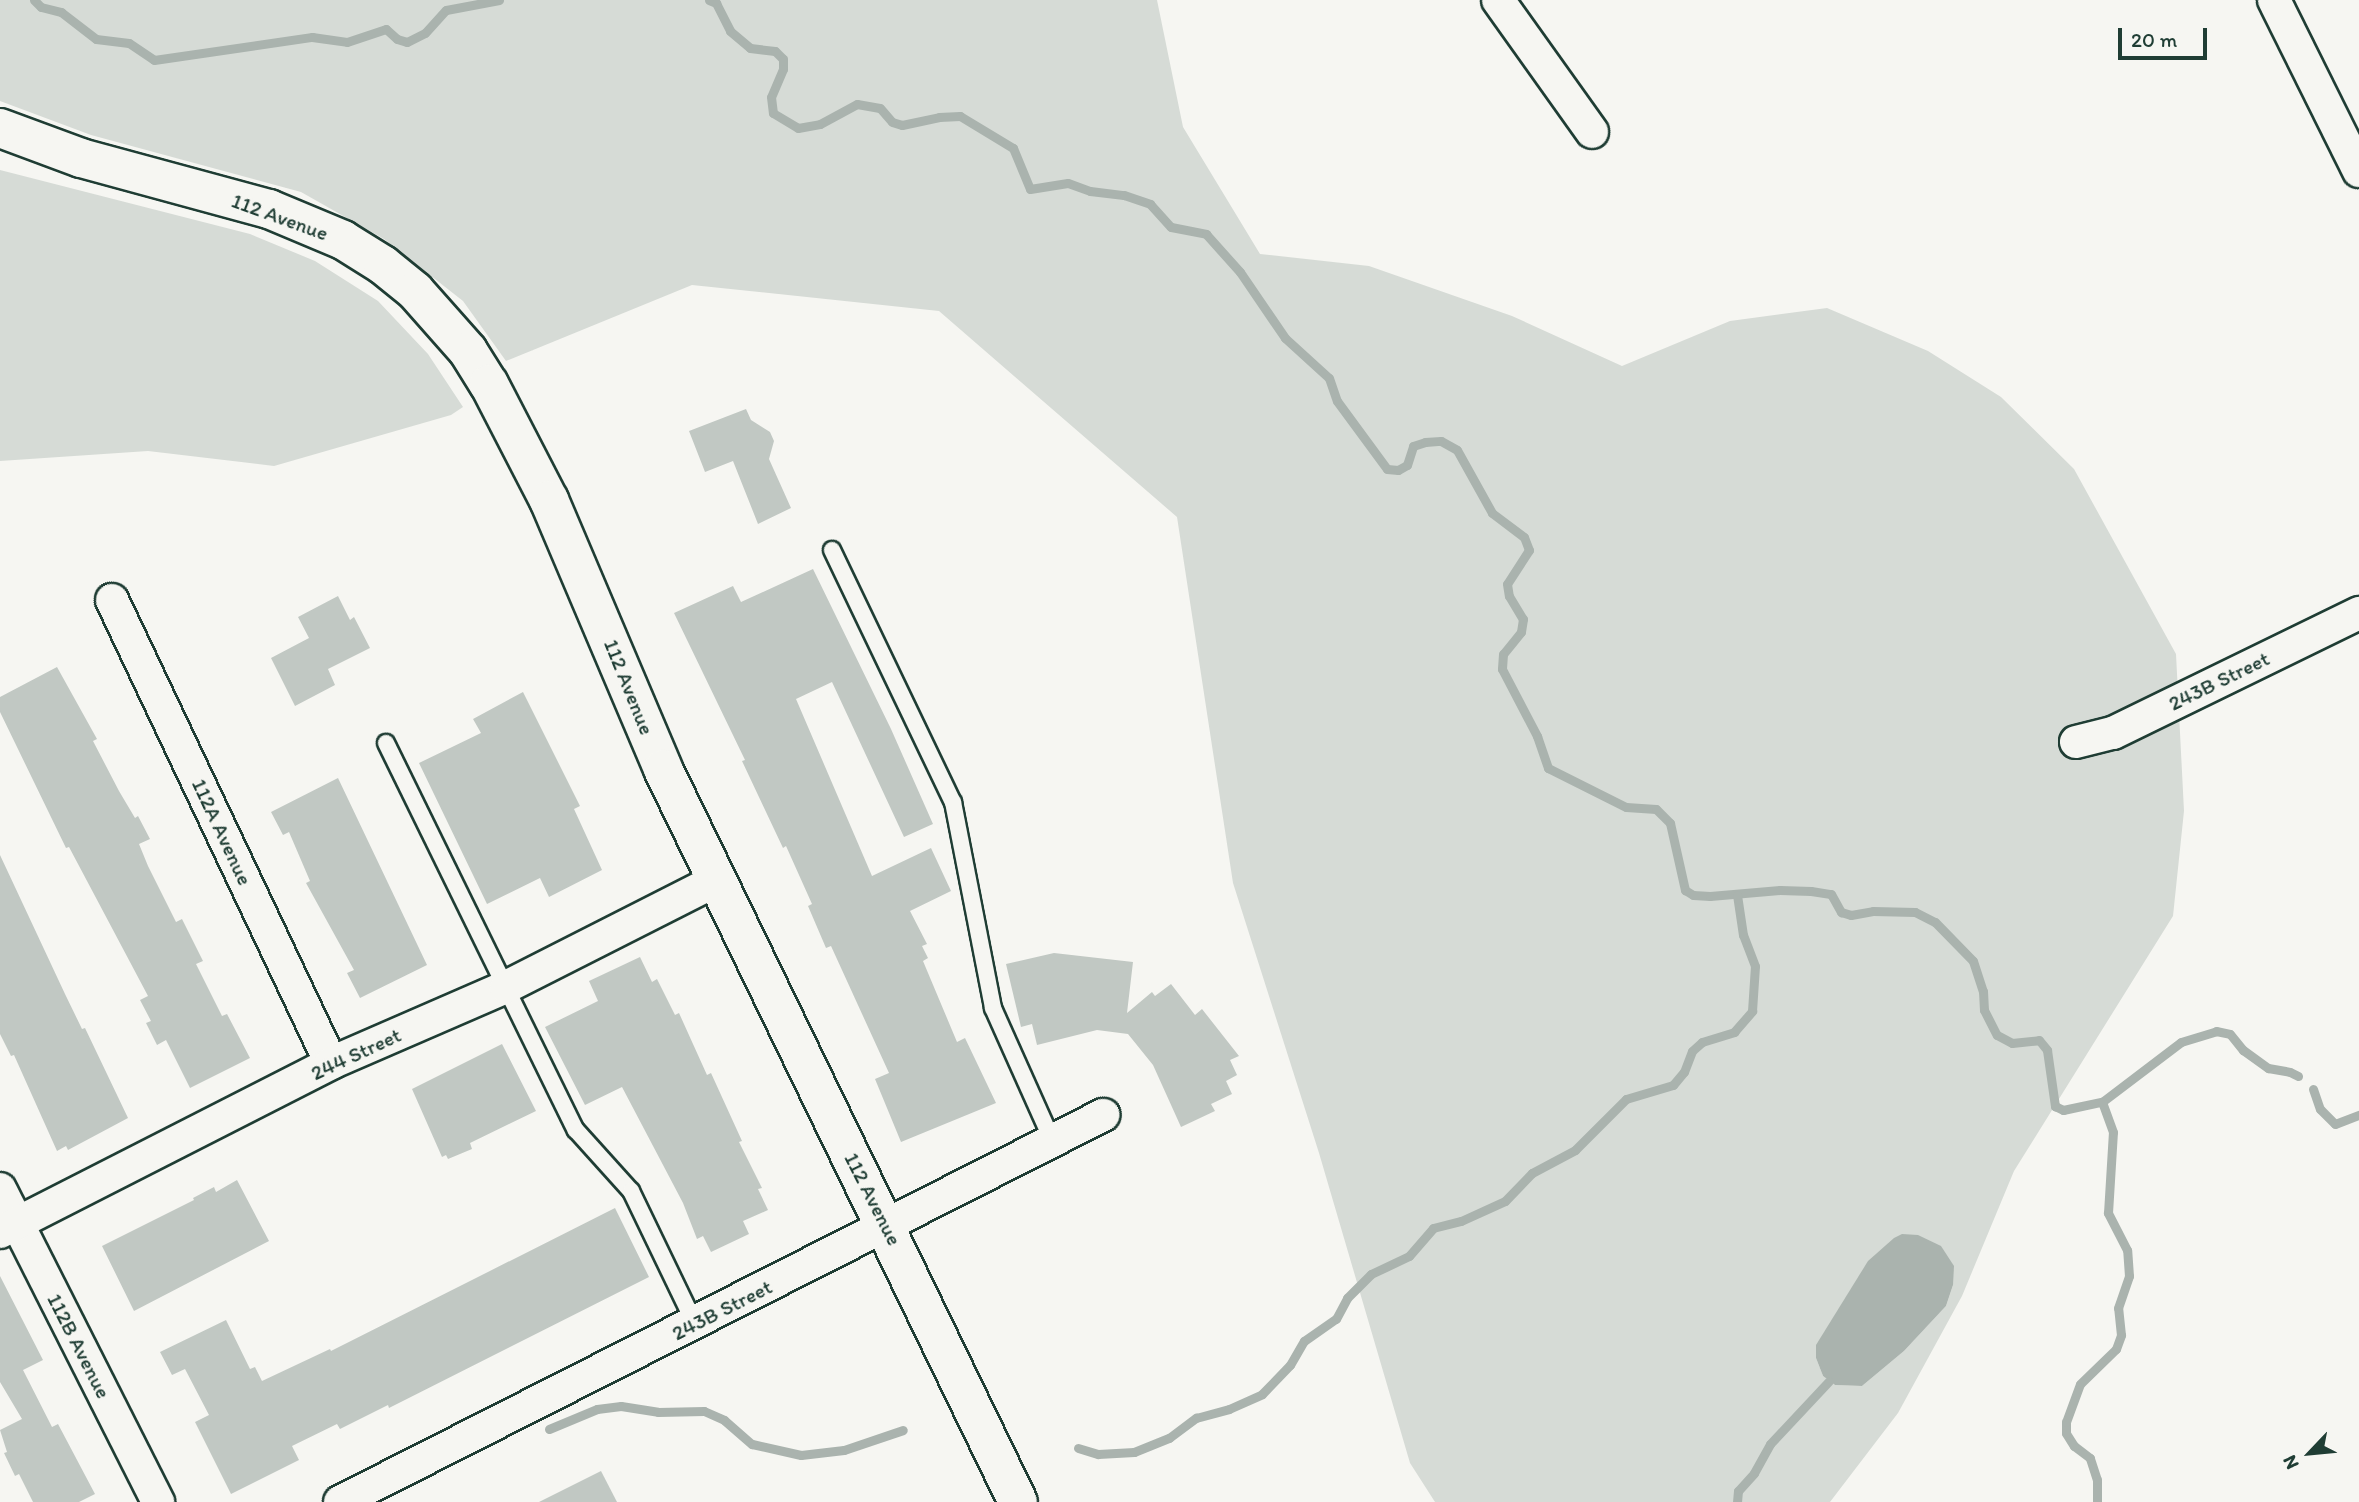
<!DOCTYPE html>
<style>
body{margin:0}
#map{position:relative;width:2359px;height:1502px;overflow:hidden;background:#f6f6f2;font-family:Itim,sans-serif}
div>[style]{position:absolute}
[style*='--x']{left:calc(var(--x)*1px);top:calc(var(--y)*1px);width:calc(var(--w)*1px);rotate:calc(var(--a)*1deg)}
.green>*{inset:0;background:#d6dbd6}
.water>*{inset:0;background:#aab3ae}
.stream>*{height:9px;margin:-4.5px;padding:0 4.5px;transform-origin:4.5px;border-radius:4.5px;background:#aab3ae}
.building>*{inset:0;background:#c1c8c3}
.roads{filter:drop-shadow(2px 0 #1f3d34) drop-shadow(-2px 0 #1f3d34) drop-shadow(0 2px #1f3d34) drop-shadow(0 -2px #1f3d34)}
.service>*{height:16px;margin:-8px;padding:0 8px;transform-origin:8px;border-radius:8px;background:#f6f6f2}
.minor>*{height:32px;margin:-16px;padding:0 16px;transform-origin:16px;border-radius:16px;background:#f6f6f2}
.secondary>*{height:38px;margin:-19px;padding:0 19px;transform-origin:19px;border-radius:19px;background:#f6f6f2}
span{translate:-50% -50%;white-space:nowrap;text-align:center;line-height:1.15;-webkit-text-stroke:5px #f6f6f2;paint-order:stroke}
.street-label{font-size:21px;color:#1f3d34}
.north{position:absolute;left:2275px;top:1418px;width:70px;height:70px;-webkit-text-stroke:5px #f6f6f2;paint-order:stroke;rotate:244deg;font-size:19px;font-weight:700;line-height:28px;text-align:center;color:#1f3d34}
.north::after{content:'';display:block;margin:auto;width:24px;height:32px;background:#1f3d34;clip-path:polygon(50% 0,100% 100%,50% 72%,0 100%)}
.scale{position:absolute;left:2118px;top:28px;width:89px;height:32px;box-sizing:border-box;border:4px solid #1f3d34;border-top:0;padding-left:9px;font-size:21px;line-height:24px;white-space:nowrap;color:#1f3d34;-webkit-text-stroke:5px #f6f6f2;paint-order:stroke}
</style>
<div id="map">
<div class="green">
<div style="clip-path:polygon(evenodd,0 0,1157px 0,1183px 127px,1260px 254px,1369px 266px,1512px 316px,1622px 366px,1730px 321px,1827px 308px,1928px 351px,2001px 397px,2074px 469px,2176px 654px,2184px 811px,2173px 916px,2014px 1171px,1962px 1296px,1898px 1413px,1830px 1502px,1435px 1502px,1410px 1463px,1319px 1153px,1233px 883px,1177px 517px,939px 311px,692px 285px,506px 361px,463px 301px,384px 239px,301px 192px,91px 135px,0 101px,0 0,1953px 1285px,1946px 1306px,1904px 1351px,1862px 1386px,1835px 1385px,1823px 1376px,1816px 1358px,1953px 1285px)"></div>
<div style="clip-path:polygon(0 170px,250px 234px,315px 261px,378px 301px,428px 354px,463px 407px,451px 415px,274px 466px,148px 451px,0 461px)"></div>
</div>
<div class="water">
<div style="clip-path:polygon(1902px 1234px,1918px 1235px,1941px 1246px,1954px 1266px,1953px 1285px,1946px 1306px,1904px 1351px,1862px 1386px,1835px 1385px,1823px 1376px,1816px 1358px,1816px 1345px,1868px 1261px,1894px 1238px)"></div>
</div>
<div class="stream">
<div style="--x:34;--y:0;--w:10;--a:45"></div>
<div style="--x:41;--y:7;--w:21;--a:14"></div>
<div style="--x:61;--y:12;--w:44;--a:37.6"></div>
<div style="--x:96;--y:39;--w:33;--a:7"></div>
<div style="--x:129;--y:43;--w:30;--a:34"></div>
<div style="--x:154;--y:60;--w:160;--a:-8.3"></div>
<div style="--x:312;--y:37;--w:35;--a:8"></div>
<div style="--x:347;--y:42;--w:41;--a:-18.4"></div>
<div style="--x:386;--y:29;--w:15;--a:42"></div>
<div style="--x:397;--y:39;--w:10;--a:17"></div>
<div style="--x:407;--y:42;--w:20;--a:-27"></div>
<div style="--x:425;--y:33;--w:31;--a:-48"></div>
<div style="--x:446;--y:10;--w:54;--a:-10.7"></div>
<div style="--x:709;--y:0;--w:8;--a:23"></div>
<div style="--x:716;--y:3;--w:31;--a:63"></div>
<div style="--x:730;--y:31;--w:26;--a:40"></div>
<div style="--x:750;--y:48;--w:25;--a:7"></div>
<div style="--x:775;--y:51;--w:11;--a:45"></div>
<div style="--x:783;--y:59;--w:10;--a:90"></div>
<div style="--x:783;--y:69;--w:30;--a:113"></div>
<div style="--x:771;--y:97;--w:16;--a:83"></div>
<div style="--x:773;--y:113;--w:29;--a:31"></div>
<div style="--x:798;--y:128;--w:22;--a:-10"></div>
<div style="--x:820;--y:124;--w:42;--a:-28.4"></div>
<div style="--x:857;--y:104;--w:23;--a:10"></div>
<div style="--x:880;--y:108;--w:18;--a:49"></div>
<div style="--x:892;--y:122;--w:10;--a:17"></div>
<div style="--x:902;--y:125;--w:38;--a:-12"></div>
<div style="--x:939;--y:117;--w:21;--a:-3"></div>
<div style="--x:960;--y:116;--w:62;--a:31.1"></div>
<div style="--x:1013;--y:148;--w:44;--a:67.5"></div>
<div style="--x:1030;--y:189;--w:38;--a:-9"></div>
<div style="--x:1068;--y:183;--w:23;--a:20"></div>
<div style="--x:1090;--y:191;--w:34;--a:7"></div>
<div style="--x:1124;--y:195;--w:28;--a:19"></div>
<div style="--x:1150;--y:204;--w:31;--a:48"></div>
<div style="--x:1171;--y:227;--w:36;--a:11"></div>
<div style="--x:1206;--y:234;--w:51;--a:48.2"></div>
<div style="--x:1240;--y:272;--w:80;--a:55.7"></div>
<div style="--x:1285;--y:338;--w:59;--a:42.3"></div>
<div style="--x:1329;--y:378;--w:24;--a:71"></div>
<div style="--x:1337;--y:401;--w:84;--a:53.7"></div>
<div style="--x:1387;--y:469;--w:11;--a:5"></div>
<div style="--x:1398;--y:470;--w:10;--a:-29"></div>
<div style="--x:1407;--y:465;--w:20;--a:-72"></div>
<div style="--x:1413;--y:446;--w:13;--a:-18"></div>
<div style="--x:1425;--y:442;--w:16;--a:-4"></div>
<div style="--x:1441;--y:441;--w:18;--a:29"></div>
<div style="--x:1457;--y:450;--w:72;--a:60.9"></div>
<div style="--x:1492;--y:513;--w:40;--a:37"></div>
<div style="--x:1524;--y:537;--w:14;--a:69"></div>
<div style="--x:1529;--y:550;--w:40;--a:122.9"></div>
<div style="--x:1507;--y:584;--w:12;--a:81"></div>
<div style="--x:1509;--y:596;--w:27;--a:59"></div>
<div style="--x:1523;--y:619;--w:13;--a:99"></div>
<div style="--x:1521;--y:632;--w:28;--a:129"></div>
<div style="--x:1503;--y:654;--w:15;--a:94"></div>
<div style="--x:1502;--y:669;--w:76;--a:62.4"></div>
<div style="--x:1537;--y:736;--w:34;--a:71"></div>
<div style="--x:1548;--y:768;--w:87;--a:26.6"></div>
<div style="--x:1626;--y:807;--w:30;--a:4"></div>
<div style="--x:1656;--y:809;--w:20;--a:45"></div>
<div style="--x:1670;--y:823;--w:69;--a:77.4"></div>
<div style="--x:1685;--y:890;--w:9;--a:32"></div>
<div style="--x:1693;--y:895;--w:17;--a:3"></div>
<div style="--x:1710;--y:896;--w:70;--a:-4.9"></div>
<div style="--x:1780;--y:890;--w:31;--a:2"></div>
<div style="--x:1811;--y:891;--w:20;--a:9"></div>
<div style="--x:1831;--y:894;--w:21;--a:61"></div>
<div style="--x:1841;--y:912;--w:10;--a:17"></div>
<div style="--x:1851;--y:915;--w:22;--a:-10"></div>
<div style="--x:1873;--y:911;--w:42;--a:1.4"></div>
<div style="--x:1915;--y:912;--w:22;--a:27"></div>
<div style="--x:1935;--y:922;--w:54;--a:45.7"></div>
<div style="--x:1973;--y:961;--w:32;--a:72"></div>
<div style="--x:1983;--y:991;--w:19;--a:87"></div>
<div style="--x:1984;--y:1010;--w:28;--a:63"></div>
<div style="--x:1997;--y:1035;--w:17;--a:28"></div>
<div style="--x:2012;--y:1043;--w:27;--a:-6"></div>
<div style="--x:2039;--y:1040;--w:13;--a:51"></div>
<div style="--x:2047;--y:1050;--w:57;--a:81.9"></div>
<div style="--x:2055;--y:1106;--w:9;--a:27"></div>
<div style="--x:2063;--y:1110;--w:40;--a:-12"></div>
<div style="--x:2102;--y:1102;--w:99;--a:-37.2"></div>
<div style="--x:2181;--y:1042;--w:37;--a:-17"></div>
<div style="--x:2216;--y:1031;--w:14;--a:12"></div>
<div style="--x:2230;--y:1034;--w:21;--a:51"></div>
<div style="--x:2243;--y:1050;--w:31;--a:36"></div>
<div style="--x:2268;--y:1068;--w:22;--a:10"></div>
<div style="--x:2290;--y:1072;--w:9;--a:27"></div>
<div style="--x:2313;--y:1089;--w:21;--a:71"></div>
<div style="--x:2320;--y:1109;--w:21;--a:45"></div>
<div style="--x:2335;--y:1124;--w:26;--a:-21"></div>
<div style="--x:549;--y:1429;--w:52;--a:-22.6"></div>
<div style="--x:597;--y:1409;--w:24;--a:-7"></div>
<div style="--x:621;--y:1406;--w:37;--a:9"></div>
<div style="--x:658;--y:1412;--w:46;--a:-1.2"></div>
<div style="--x:704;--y:1411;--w:22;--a:24"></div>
<div style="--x:724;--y:1420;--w:37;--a:41"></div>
<div style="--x:752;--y:1444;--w:50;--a:12.7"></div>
<div style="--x:801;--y:1455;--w:43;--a:-6.6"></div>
<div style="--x:844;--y:1450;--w:62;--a:-18.7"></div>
<div style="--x:1078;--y:1448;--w:21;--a:17"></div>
<div style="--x:1098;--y:1454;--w:36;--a:-3"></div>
<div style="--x:1134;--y:1452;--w:38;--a:-22"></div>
<div style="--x:1169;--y:1438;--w:34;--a:-37"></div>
<div style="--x:1196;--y:1418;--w:34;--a:-15"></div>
<div style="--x:1229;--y:1409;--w:36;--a:-24"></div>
<div style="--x:1262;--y:1394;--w:40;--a:-46"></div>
<div style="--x:1290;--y:1365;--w:28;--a:-60"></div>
<div style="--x:1304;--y:1341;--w:39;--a:-35"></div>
<div style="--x:1336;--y:1319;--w:24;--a:-62"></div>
<div style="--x:1347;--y:1298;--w:34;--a:-45"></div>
<div style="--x:1371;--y:1274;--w:42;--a:-25.3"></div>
<div style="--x:1409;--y:1256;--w:37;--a:-49"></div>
<div style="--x:1433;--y:1228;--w:29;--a:-14"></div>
<div style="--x:1461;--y:1221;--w:48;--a:-24.4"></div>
<div style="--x:1505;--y:1201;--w:39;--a:-46"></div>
<div style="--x:1532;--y:1173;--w:49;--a:-28.1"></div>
<div style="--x:1575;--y:1150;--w:72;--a:-45"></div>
<div style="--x:1626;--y:1099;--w:49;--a:-16.6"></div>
<div style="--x:1673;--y:1085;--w:17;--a:-50"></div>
<div style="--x:1684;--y:1072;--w:22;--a:-69"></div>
<div style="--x:1692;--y:1051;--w:13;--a:-42"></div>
<div style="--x:1702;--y:1042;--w:34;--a:-17"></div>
<div style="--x:1734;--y:1032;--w:28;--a:-49"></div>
<div style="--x:1752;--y:1011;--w:45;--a:-86.2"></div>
<div style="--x:1755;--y:966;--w:33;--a:-111"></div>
<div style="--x:1743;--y:935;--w:40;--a:-98.5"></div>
<div style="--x:1737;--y:1502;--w:11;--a:-85"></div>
<div style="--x:1738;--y:1491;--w:24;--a:-48"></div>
<div style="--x:1754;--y:1473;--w:33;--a:-61"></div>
<div style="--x:1770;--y:1444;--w:86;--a:-46.9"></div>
<div style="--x:2097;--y:1502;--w:22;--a:-90"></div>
<div style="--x:2097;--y:1480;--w:23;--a:-108"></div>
<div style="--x:2090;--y:1458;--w:20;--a:-143"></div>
<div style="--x:2074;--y:1446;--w:15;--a:-122"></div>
<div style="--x:2066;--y:1433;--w:11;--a:-90"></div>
<div style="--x:2066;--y:1422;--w:40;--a:-69.8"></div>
<div style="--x:2080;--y:1384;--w:50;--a:-44.2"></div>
<div style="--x:2116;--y:1349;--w:15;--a:-70"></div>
<div style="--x:2121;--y:1335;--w:27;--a:-96"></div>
<div style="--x:2118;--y:1308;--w:34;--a:-71"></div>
<div style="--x:2129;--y:1276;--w:26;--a:-94"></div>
<div style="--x:2127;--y:1250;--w:42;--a:-117.2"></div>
<div style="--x:2108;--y:1213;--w:81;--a:-86.5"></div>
<div style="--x:2113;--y:1132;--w:32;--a:-110"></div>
</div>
<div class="building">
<div style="clip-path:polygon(746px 409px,751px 420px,770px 432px,774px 441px,769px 459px,791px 508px,758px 524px,733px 461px,705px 472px,689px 431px)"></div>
<div style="clip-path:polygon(813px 569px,891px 729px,933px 824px,904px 837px,832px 682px,796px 699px,872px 876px,931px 848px,951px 891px,910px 911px,927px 944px,922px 946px,928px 958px,923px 961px,957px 1042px,965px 1038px,996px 1103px,901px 1142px,875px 1079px,889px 1073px,831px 946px,826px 948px,808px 906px,812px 904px,786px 846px,783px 848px,742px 761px,745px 760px,674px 613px,733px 586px,741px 602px)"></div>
<div style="clip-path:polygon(338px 596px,350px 620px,354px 617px,370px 648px,328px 669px,335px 685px,295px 706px,271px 658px,309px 638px,298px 617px)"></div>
<div style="clip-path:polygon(57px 667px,97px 739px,93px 741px,119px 791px,135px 818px,138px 816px,150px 839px,139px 844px,148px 866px,176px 922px,182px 919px,203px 961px,196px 964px,222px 1016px,227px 1014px,250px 1058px,190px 1088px,166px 1040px,157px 1045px,146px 1023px,151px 1021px,140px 1000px,148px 996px,69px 847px,66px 848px,0 712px,0 697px)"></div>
<div style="clip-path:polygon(523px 692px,580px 806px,574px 809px,602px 870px,549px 897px,540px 878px,487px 904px,419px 763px,481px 733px,473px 719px)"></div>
<div style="clip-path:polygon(338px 778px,427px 965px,360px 998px,347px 973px,354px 970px,306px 883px,310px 881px,289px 832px,283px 835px,271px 812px)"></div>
<div style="clip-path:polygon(0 855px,65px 994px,82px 1029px,85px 1028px,128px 1118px,68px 1150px,66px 1146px,57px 1151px,14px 1055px,11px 1056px,0 1034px)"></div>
<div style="clip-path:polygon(1054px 953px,1133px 962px,1127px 1013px,1152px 992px,1155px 996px,1171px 984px,1195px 1015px,1202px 1009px,1239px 1056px,1230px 1060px,1237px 1075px,1226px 1081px,1232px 1094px,1211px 1104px,1215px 1111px,1181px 1127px,1153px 1065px,1128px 1034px,1097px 1030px,1037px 1045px,1032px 1024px,1021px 1027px,1006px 964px)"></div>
<div style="clip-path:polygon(640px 957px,652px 982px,657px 979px,675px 1015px,679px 1013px,707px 1075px,711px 1073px,742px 1141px,739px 1142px,762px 1188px,758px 1189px,768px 1210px,743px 1221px,749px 1234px,711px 1252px,703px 1236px,697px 1239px,683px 1203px,622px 1087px,585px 1105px,545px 1027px,598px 1001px,589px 981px)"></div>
<div style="clip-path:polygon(502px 1044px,536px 1111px,470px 1143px,472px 1149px,448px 1159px,446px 1155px,442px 1157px,412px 1089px)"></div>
<div style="clip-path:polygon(237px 1180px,269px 1241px,134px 1311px,102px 1246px,194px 1200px,193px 1198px,214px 1187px,216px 1192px)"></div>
<div style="clip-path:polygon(615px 1208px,649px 1277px,389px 1408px,388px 1405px,340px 1429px,337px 1424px,292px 1446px,299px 1460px,231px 1494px,195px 1422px,209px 1415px,185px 1369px,172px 1375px,160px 1352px,226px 1320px,250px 1369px,255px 1367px,262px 1381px,330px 1349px,331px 1351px)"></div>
<div style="clip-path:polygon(0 1276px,43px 1360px,23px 1370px,52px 1427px,58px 1424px,95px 1494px,79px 1502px,33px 1502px,19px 1474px,15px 1476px,4px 1453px,7px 1452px,0 1430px,22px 1419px,0 1382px)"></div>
<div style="clip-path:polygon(601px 1471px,617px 1502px,539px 1502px)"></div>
</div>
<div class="roads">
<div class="service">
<div style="--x:832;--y:550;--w:280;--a:64.4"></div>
<div style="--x:953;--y:802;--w:210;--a:79"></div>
<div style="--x:993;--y:1008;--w:145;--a:65.9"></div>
<div style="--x:386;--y:743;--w:431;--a:63.9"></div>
<div style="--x:576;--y:1130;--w:82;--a:48"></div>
<div style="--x:631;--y:1191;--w:148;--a:64.3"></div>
</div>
<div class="minor">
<div style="--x:1498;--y:0;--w:162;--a:54.5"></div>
<div style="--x:2274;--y:0;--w:191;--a:63.6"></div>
<div style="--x:112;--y:600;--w:512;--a:64.69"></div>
<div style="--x:2076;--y:742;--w:38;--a:-14"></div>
<div style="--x:2113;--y:733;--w:274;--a:-26"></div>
<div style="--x:0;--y:1189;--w:351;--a:63.2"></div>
<div style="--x:0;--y:1232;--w:372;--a:-27"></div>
<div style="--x:331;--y:1063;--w:191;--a:-23.5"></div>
<div style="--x:506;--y:987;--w:234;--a:-26.9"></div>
<div style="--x:340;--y:1502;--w:856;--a:-26.89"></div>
</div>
<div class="secondary">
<div style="--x:0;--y:128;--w:86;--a:20.3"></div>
<div style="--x:81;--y:158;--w:195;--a:15.2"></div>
<div style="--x:269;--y:209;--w:80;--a:22.7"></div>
<div style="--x:343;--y:240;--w:47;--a:32"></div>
<div style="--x:383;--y:265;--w:41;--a:39.1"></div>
<div style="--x:415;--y:291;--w:80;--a:48.5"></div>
<div style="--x:468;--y:351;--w:39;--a:58"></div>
<div style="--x:489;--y:384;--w:131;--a:62.7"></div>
<div style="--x:549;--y:500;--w:292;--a:67"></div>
<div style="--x:663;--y:769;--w:814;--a:64.16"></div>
</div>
</div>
<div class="street-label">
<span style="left:280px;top:217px;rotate:20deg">112 Avenue</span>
<span style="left:2219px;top:681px;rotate:-26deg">243B Street</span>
<span style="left:629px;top:687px;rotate:68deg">112 Avenue</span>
<span style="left:222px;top:832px;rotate:65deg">112A Avenue</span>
<span style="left:356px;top:1054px;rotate:-25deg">244 Street</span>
<span style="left:873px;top:1199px;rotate:63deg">112 Avenue</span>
<span style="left:722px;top:1310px;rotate:-27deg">243B Street</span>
<span style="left:79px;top:1346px;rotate:63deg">112B Avenue</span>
</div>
<div class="north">N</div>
<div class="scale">20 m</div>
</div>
